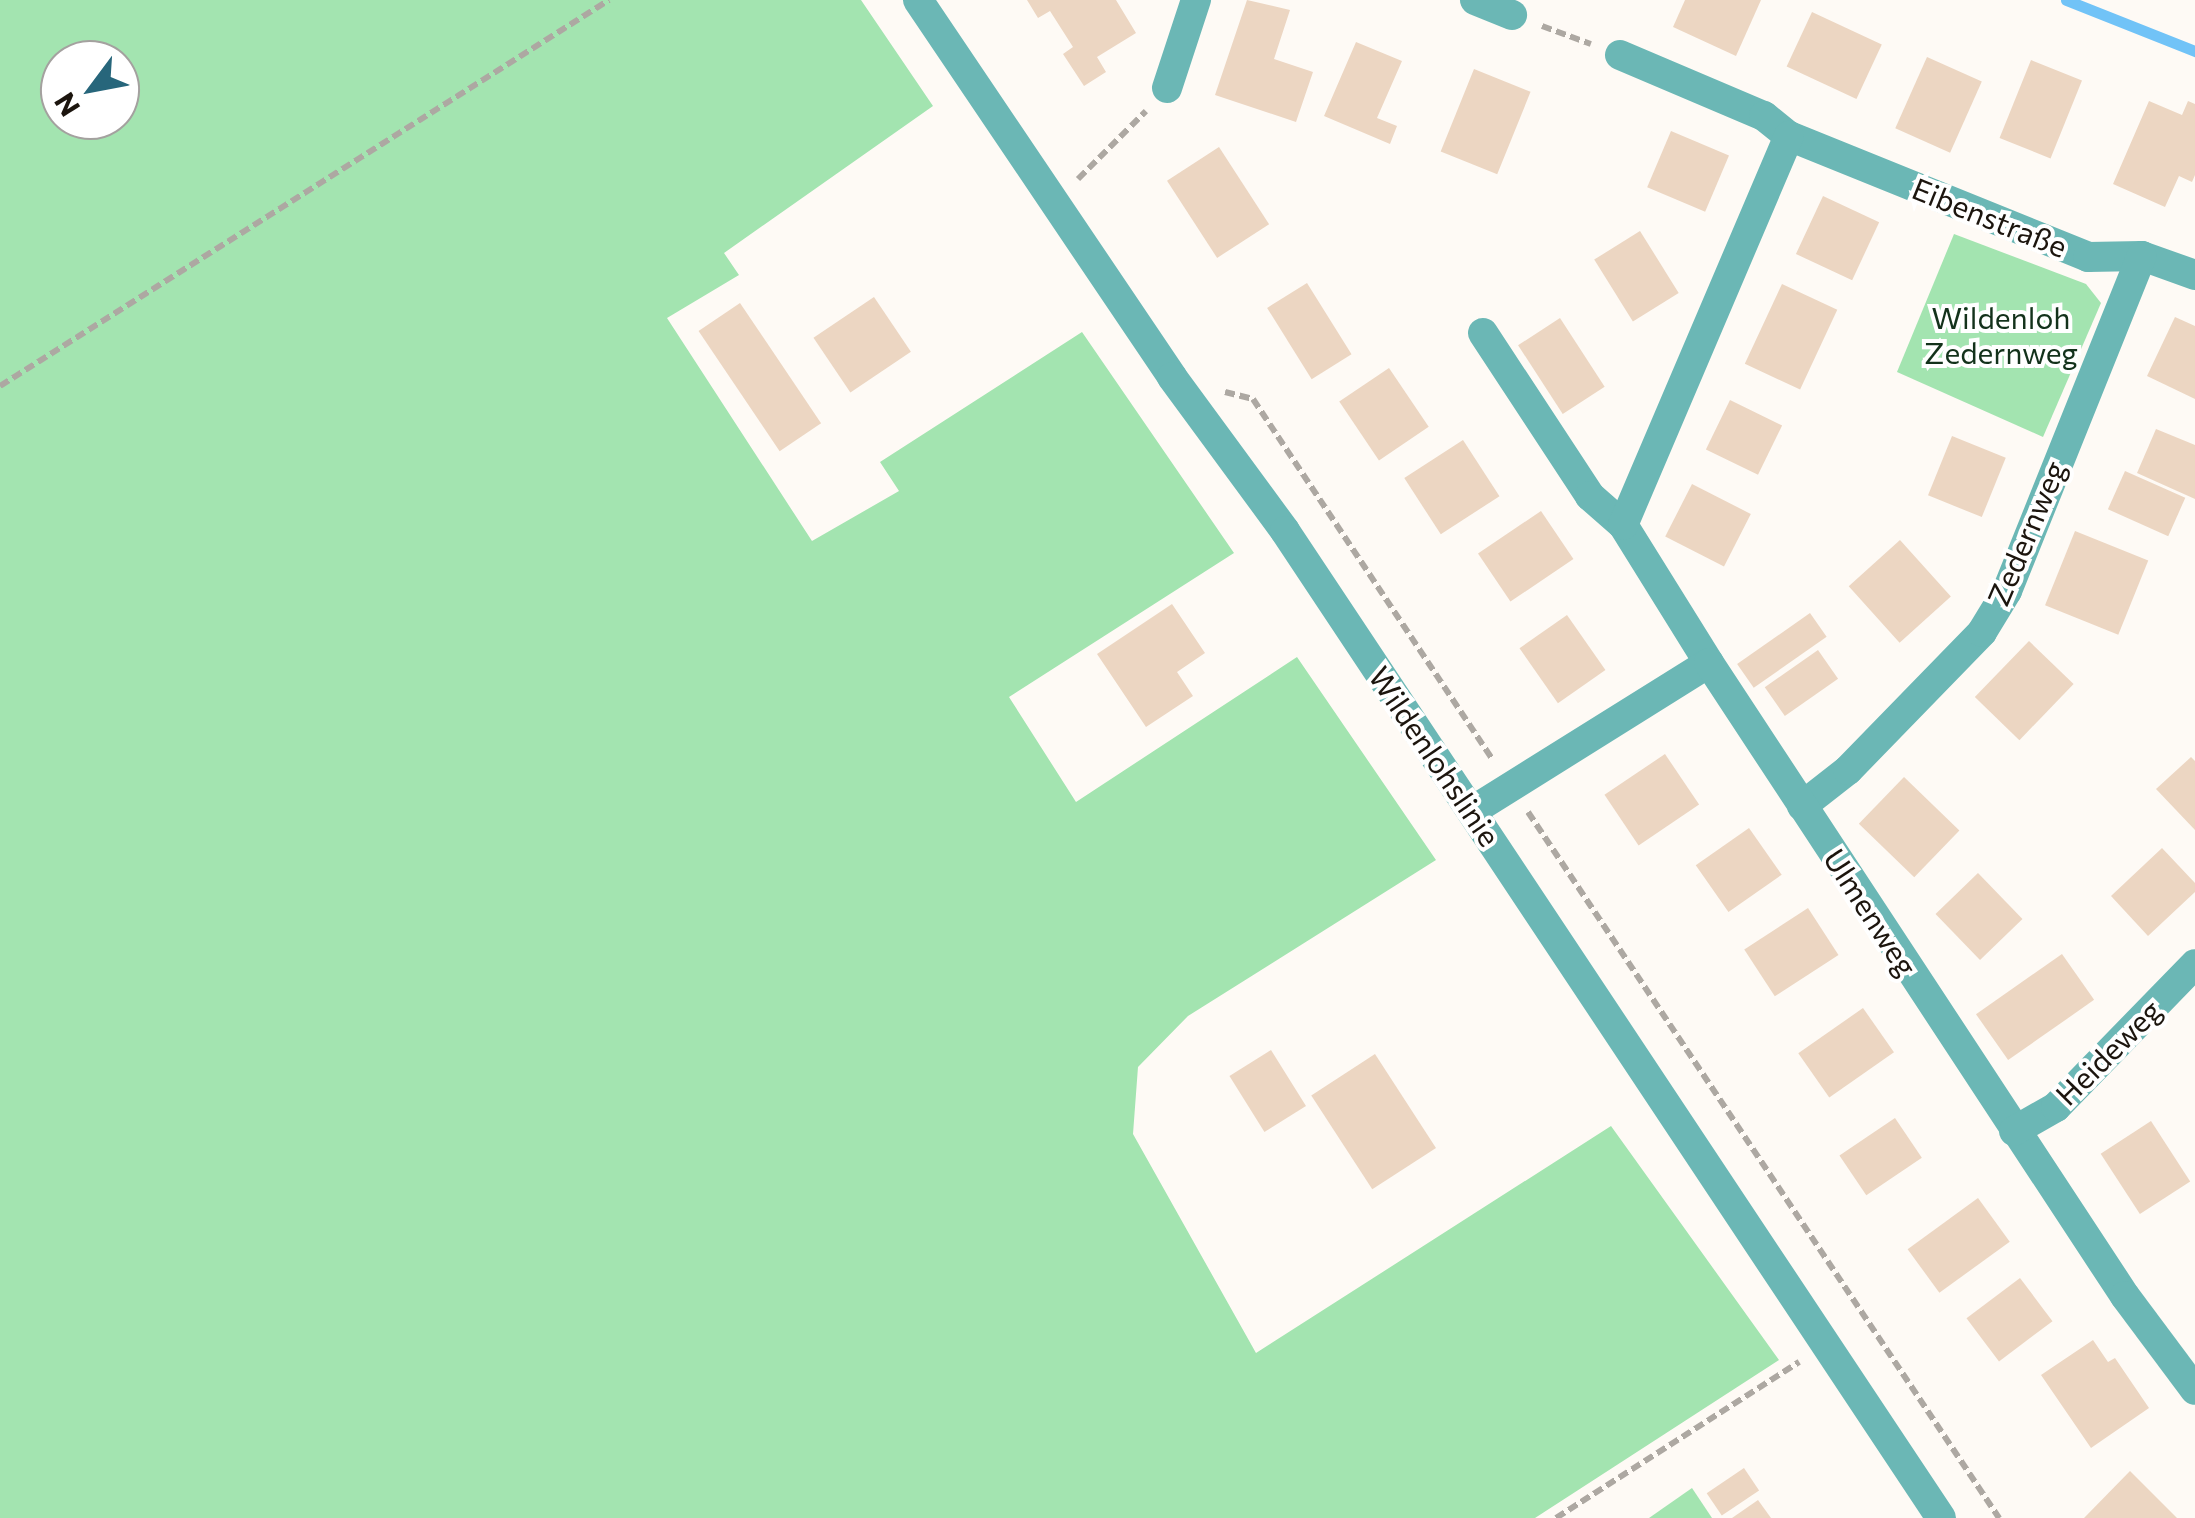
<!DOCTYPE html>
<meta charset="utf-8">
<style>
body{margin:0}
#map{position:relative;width:2195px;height:1518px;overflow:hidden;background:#fefaf5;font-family:Commissioner,sans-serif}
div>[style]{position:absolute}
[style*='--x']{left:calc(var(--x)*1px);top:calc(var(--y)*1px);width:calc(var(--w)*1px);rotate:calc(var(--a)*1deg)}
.green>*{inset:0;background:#a3e4b0}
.stream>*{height:11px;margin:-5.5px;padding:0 5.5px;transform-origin:5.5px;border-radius:5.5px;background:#71c3f7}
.building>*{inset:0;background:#ecd6c2;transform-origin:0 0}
.path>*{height:6px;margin-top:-3px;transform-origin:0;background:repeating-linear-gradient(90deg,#ada8a2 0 10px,transparent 0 15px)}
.street>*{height:30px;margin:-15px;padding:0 15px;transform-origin:15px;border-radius:15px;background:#6bb7b5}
span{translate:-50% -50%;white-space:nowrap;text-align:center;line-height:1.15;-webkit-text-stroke:8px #fff;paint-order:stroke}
.street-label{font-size:30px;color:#1c150e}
.park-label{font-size:30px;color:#13321b}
.north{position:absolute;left:40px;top:40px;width:100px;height:100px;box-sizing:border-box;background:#fff;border:2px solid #a4a19f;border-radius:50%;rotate:238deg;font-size:28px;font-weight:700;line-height:40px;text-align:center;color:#1c150e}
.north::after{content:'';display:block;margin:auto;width:35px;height:45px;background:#27667b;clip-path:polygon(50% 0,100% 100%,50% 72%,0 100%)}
</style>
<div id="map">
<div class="green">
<div style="clip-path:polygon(evenodd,0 0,861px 0,933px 106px,724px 253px,739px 275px,667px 318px,812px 541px,899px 491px,880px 462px,1082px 332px,1234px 553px,1009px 697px,1076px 802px,1297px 657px,1436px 860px,1188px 1016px,1138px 1067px,1133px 1134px,1256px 1353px,1611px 1126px,1779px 1360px,1535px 1518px,0 1518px,0 0,60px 60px,120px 60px,120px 120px,60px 120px,60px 60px)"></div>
<div style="clip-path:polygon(1954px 234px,2086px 284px,2101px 303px,2043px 437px,1897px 372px)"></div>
<div style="clip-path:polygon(1692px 1488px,1712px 1518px,1649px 1518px)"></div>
</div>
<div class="stream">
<div style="--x:2066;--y:0;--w:139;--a:21.6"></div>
</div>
<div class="building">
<div style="clip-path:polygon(1027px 0,1116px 0,1136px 33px,1097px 57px,1106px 72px,1084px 86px,1063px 54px,1073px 47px,1050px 11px,1038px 18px)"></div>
<div style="clip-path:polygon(1247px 0,1290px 10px,1274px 59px,1313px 72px,1296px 122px,1215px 95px)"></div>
<div style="clip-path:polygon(1685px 0,1761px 0,1736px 56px,1673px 27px)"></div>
<div style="left:1812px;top:12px;width:77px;height:60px;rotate:25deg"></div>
<div style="clip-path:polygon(1356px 42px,1402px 61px,1377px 118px,1397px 126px,1390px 144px,1324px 116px)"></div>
<div style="left:1927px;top:57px;width:60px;height:78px;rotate:24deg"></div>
<div style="left:2031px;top:60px;width:55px;height:84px;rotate:22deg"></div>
<div style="left:1474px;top:69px;width:61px;height:89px;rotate:22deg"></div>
<div style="clip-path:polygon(2149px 101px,2182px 115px,2188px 101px,2195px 104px,2195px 175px,2192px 182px,2179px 176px,2165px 207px,2113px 184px)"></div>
<div style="left:1671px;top:131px;width:63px;height:61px;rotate:23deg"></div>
<div style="left:1219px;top:147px;width:92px;height:62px;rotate:57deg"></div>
<div style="left:1823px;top:196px;width:62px;height:64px;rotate:25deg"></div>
<div style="left:1640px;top:231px;width:73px;height:54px;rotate:58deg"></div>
<div style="left:1307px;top:283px;width:84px;height:47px;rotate:58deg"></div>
<div style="left:1782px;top:284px;width:61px;height:88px;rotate:25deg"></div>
<div style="left:874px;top:297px;width:66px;height:73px;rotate:56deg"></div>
<div style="left:740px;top:303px;width:145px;height:50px;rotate:56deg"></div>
<div style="clip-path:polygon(2175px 317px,2195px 326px,2195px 399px,2147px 376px)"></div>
<div style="left:1560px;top:318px;width:82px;height:50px;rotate:57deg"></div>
<div style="left:1389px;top:368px;width:71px;height:60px;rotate:56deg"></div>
<div style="left:1730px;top:400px;width:58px;height:55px;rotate:26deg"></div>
<div style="clip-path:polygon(2156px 429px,2195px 445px,2195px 499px,2137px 473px)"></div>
<div style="left:1952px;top:436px;width:58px;height:64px;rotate:22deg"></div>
<div style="left:1463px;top:440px;width:67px;height:70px;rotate:57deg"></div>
<div style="left:2125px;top:471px;width:66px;height:42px;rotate:24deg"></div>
<div style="left:1692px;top:484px;width:66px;height:59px;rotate:27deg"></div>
<div style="left:1541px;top:511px;width:58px;height:76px;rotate:56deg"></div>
<div style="left:2075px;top:531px;width:79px;height:80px;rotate:22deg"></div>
<div style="left:1900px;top:540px;width:76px;height:69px;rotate:48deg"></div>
<div style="clip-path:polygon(1172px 604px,1205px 653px,1177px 672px,1193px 696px,1146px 727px,1097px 654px)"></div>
<div style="left:1810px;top:613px;width:29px;height:89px;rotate:55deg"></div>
<div style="left:1567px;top:615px;width:67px;height:58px;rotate:55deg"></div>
<div style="left:2029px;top:641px;width:62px;height:78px;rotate:44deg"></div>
<div style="left:1818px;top:650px;width:35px;height:65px;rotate:55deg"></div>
<div style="left:1665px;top:754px;width:61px;height:73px;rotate:56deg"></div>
<div style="clip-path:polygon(2191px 757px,2195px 761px,2195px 830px,2156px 789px)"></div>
<div style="left:1904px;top:777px;width:77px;height:65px;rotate:44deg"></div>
<div style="left:1749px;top:828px;width:57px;height:65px;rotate:55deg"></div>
<div style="clip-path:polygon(2162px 848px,2195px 883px,2195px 892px,2148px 936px,2111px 896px)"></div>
<div style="left:1978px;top:873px;width:64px;height:59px;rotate:46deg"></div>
<div style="left:1808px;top:908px;width:56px;height:76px;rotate:57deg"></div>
<div style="left:2062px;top:954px;width:56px;height:105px;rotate:55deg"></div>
<div style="left:1863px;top:1008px;width:54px;height:79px;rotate:55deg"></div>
<div style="left:1271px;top:1050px;width:66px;height:49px;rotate:58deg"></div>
<div style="left:1375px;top:1054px;width:112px;height:76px;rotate:57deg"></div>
<div style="left:1895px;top:1118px;width:48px;height:67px;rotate:56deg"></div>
<div style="left:2151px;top:1121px;width:72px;height:60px;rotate:57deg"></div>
<div style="left:1978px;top:1198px;width:54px;height:87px;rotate:54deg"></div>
<div style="left:2020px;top:1278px;width:54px;height:67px;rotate:53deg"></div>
<div style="clip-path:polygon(2093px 1340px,2108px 1362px,2115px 1358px,2149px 1408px,2091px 1448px,2041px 1375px)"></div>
<div style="left:1744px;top:1468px;width:27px;height:45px;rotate:56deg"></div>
<div style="clip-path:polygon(2130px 1471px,2177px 1518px,2084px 1518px)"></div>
<div style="clip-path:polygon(1758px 1500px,1771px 1518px,1732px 1518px)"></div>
</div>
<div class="path">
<div style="--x:1542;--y:26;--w:52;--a:20.2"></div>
<div style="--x:1078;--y:179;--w:96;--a:-45"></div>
<div style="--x:0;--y:386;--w:721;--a:-32.37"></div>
<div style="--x:1225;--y:392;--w:29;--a:14"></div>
<div style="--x:1253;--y:399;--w:433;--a:56.4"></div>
<div style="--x:1528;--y:812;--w:849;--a:56.29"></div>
<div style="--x:1556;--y:1518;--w:289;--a:-32.7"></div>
</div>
<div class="street">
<div style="--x:918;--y:0;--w:455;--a:56"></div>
<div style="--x:1172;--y:377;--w:191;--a:53.7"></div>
<div style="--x:1285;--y:531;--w:1185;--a:56.39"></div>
<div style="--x:1475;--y:0;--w:40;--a:22"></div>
<div style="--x:1620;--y:55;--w:156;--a:23"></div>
<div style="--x:1764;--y:116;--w:32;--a:39"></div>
<div style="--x:1789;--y:136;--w:323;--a:22"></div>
<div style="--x:2088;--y:257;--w:54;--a:-1.1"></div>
<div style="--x:2142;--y:256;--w:56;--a:19.7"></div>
<div style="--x:1167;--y:88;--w:93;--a:-71.8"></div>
<div style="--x:1483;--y:333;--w:195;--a:56.7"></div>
<div style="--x:1590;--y:496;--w:44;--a:41.3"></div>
<div style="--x:1709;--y:663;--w:163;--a:-121.9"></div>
<div style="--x:1623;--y:525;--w:423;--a:-66.9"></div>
<div style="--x:1802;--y:806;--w:58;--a:-38"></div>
<div style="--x:1848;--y:770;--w:192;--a:-45.8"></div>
<div style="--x:1982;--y:632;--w:48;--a:-58.6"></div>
<div style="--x:2007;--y:591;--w:361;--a:-68.1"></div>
<div style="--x:1472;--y:811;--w:279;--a:-32"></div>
<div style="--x:1709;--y:663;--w:757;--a:56.69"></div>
<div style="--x:2125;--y:1296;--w:117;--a:53.3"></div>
<div style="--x:2014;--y:1131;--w:48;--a:-29.7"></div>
<div style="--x:2056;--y:1107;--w:199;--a:-45.8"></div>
</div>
<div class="street-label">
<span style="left:1990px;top:217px;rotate:22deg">Eibenstraße</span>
<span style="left:2026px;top:533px;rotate:-67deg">Zedernweg</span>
<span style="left:1435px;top:756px;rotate:56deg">Wildenlohslinie</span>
<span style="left:1871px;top:912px;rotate:57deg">Ulmenweg</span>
<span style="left:2108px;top:1052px;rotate:-45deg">Heideweg</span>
</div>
<div class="park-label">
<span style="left:2001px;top:334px">Wildenloh<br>Zedernweg</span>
</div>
<div class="north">N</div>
</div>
